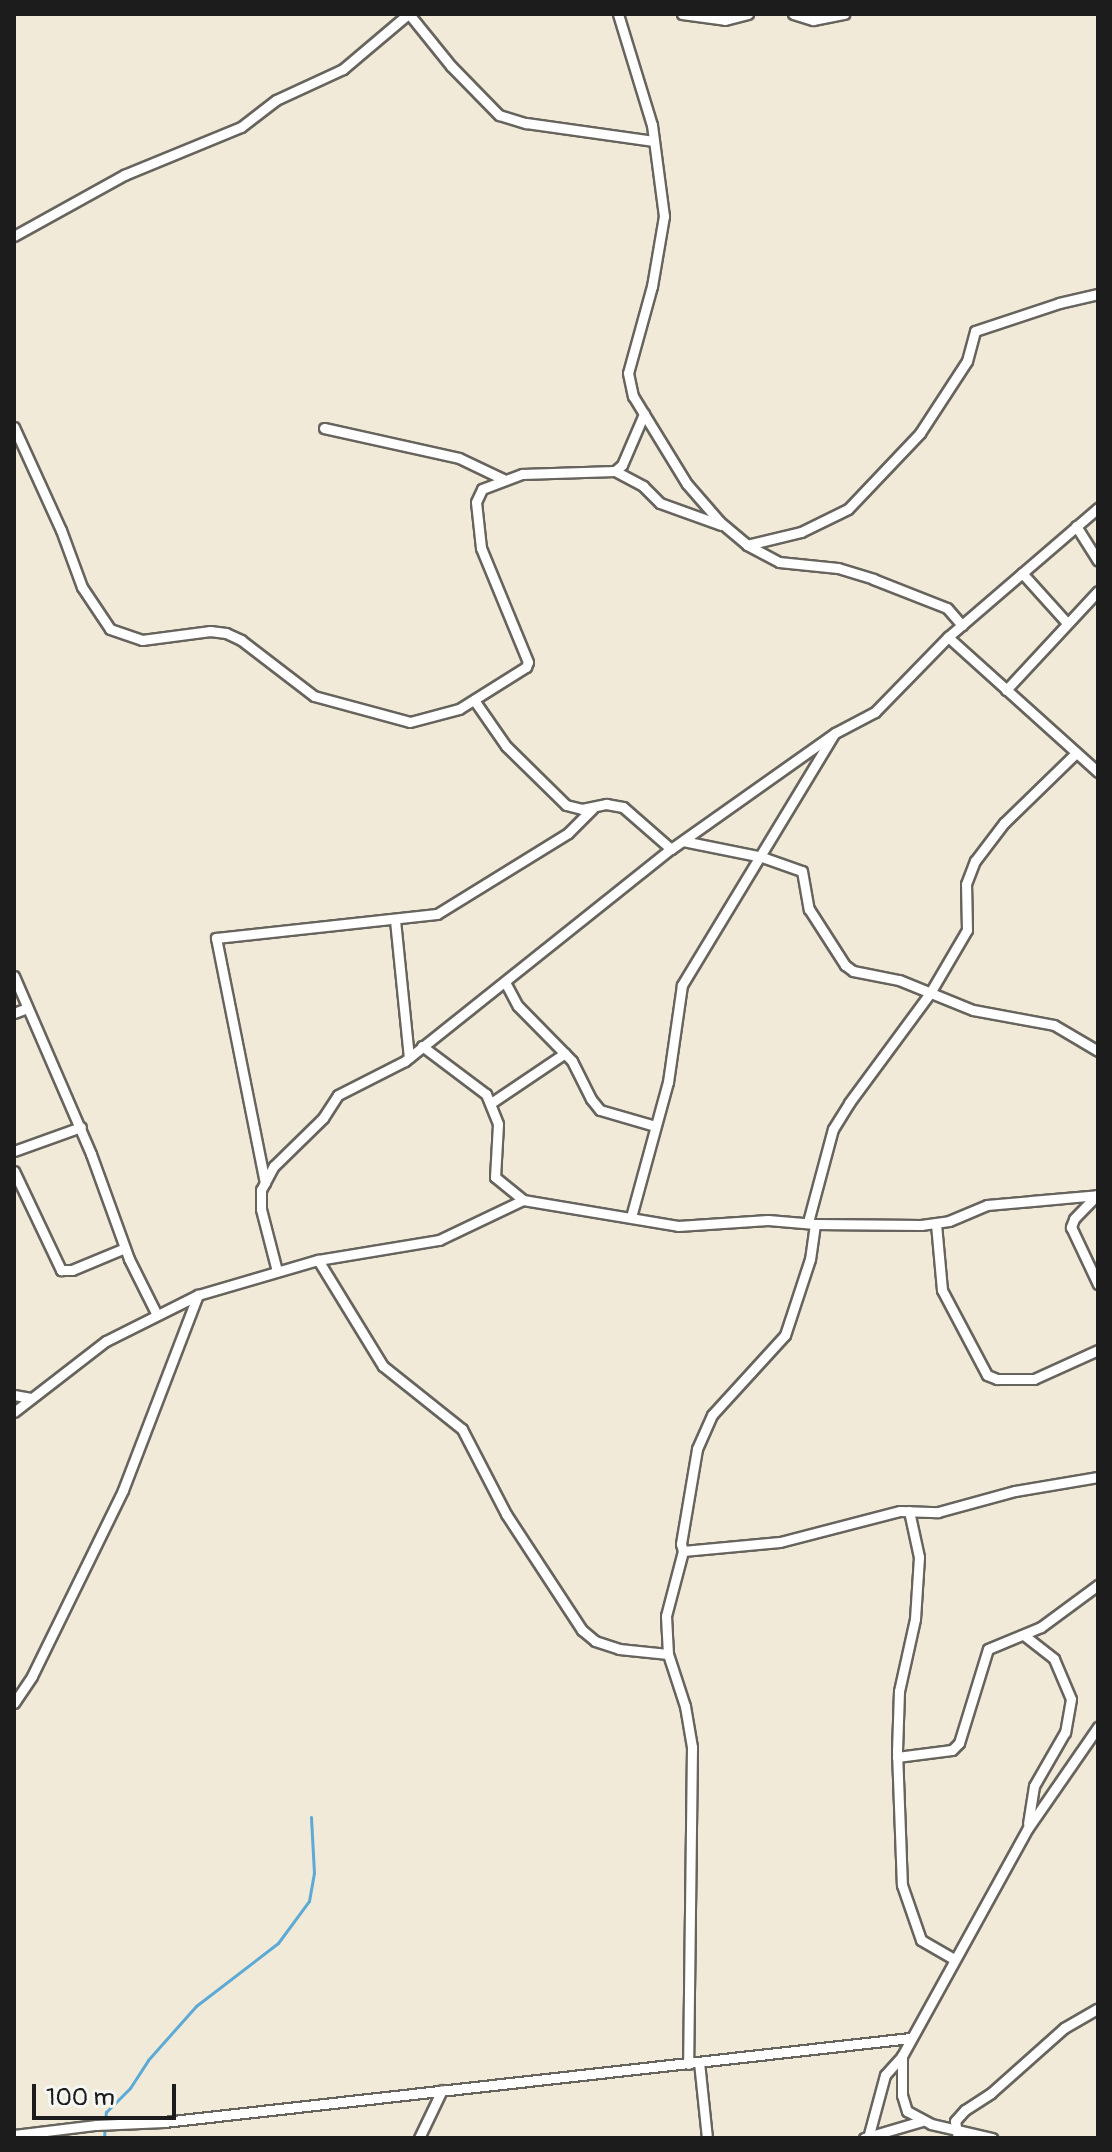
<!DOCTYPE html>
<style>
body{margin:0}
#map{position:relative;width:1112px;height:2152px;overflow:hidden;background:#f2ead8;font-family:Pangolin,sans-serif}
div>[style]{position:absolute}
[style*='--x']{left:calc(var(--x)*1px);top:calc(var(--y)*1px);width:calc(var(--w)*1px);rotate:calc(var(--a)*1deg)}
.stream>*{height:3px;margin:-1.5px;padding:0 1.5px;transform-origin:1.5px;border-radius:1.5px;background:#5caad5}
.roads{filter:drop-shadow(2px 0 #67645e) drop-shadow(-2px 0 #67645e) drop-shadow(0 2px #67645e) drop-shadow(0 -2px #67645e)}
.street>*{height:9px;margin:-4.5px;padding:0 4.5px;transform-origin:4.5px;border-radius:4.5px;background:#fff}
span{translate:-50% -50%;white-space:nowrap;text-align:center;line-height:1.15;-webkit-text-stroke:8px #f6f6f2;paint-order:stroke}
.frame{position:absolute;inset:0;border:16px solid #1c1c1c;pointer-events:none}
.scale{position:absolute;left:32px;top:2084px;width:144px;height:36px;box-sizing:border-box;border:4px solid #1c1c1c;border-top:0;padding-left:10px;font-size:24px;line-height:28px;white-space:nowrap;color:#1c1c1c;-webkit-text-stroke:6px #f6f6f2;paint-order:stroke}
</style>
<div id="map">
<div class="stream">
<div style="--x:104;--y:2138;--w:26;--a:-86"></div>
<div style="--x:106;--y:2112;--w:34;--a:-45"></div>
<div style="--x:130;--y:2088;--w:33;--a:-57"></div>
<div style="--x:148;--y:2060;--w:72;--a:-48.4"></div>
<div style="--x:196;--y:2006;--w:103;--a:-37.5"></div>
<div style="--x:278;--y:1943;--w:52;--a:-53.6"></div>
<div style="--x:309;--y:1901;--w:28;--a:-80"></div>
<div style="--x:314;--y:1873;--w:56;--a:-93.1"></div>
</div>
<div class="roads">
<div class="street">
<div style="--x:409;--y:14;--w:67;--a:51.1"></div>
<div style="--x:451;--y:66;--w:69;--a:45.6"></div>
<div style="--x:499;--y:115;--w:28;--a:17"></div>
<div style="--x:526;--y:123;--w:129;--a:8"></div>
<div style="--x:618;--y:14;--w:116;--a:73"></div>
<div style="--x:652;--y:125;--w:92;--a:82.5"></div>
<div style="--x:664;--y:216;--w:71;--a:99.7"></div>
<div style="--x:652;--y:286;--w:90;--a:105.4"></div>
<div style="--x:628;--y:373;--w:24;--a:78"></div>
<div style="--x:633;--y:396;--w:103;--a:58.5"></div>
<div style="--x:687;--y:484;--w:50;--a:49"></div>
<div style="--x:720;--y:522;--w:35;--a:40"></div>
<div style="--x:747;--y:545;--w:36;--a:28"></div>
<div style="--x:779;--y:562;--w:59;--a:5.8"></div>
<div style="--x:838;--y:568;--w:37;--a:17"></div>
<div style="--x:873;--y:579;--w:79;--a:21.4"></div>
<div style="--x:947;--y:608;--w:23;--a:49"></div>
<div style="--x:682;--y:14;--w:43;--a:7.9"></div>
<div style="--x:725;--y:20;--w:24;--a:-15"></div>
<div style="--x:793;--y:14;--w:21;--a:17"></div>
<div style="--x:813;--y:20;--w:32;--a:-11"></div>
<div style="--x:14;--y:236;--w:126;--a:-29"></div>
<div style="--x:124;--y:175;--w:126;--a:-22.3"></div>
<div style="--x:241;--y:127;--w:44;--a:-37.6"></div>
<div style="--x:276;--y:100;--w:74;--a:-24.8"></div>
<div style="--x:343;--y:69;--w:85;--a:-40.2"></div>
<div style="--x:14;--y:427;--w:113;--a:65.5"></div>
<div style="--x:61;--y:530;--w:61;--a:69.8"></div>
<div style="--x:82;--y:587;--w:50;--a:56.3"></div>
<div style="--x:110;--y:629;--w:34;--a:19"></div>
<div style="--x:142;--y:640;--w:69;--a:-7.5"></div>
<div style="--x:210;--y:631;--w:16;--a:7"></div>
<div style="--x:226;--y:633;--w:17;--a:25"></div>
<div style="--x:241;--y:640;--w:92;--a:37.5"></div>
<div style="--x:314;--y:696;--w:99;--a:15.2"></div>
<div style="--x:410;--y:722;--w:51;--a:-14.9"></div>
<div style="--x:459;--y:709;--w:79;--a:-32.1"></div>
<div style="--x:526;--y:667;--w:5;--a:-68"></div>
<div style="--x:528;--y:662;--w:123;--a:-112.4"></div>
<div style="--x:481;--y:548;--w:46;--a:-96.2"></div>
<div style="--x:476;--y:502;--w:14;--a:-65"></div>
<div style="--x:482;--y:489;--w:43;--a:-20.6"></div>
<div style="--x:522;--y:474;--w:93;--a:-1.8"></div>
<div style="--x:615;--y:471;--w:9;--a:-41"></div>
<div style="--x:622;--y:465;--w:56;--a:-66.7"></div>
<div style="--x:324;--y:428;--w:138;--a:12.5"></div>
<div style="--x:459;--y:458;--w:49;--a:25.5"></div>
<div style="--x:615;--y:471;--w:32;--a:28"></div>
<div style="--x:643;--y:486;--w:24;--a:45"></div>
<div style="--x:660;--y:503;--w:65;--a:19.8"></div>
<div style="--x:1076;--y:526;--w:41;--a:57.8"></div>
<div style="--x:747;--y:545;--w:56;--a:-13.5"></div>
<div style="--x:801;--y:532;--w:52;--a:-26.1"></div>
<div style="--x:848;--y:509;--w:105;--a:-46.5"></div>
<div style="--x:920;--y:433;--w:86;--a:-56.9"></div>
<div style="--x:967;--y:361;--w:31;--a:-75"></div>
<div style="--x:975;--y:331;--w:89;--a:-18.4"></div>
<div style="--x:1059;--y:303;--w:40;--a:-13"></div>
<div style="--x:1022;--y:573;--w:67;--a:48"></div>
<div style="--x:948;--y:637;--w:202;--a:42"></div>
<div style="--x:1006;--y:690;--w:135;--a:-47.1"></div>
<div style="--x:474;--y:700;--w:56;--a:55.2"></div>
<div style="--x:506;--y:746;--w:84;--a:44.5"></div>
<div style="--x:566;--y:805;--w:16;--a:14"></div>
<div style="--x:582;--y:809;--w:25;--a:-12"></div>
<div style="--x:606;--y:804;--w:17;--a:10"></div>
<div style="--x:623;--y:807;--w:64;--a:41.2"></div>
<div style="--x:683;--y:841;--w:81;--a:11.4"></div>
<div style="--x:762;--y:857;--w:42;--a:19.3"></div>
<div style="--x:802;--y:871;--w:39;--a:80"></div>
<div style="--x:809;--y:909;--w:67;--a:57.3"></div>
<div style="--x:845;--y:965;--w:10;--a:37"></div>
<div style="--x:853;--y:971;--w:47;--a:11.1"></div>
<div style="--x:899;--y:980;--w:80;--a:22.1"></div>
<div style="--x:973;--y:1010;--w:82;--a:10.5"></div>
<div style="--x:1054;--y:1025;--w:51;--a:30.6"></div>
<div style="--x:395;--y:920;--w:138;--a:84.2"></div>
<div style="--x:14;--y:976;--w:194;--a:66.6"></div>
<div style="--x:91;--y:1154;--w:112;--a:70.1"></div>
<div style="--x:129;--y:1259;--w:60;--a:63.4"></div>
<div style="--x:505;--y:982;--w:27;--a:62"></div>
<div style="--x:518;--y:1006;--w:77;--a:45.5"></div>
<div style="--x:572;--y:1061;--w:42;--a:63.4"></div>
<div style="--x:591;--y:1099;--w:14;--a:51"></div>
<div style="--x:600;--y:1110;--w:57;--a:16.2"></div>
<div style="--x:14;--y:1013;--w:14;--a:-21"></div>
<div style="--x:422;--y:1046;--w:80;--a:36.9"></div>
<div style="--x:486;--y:1094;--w:32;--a:68"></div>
<div style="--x:498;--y:1124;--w:53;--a:93.2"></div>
<div style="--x:495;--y:1177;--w:36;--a:39"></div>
<div style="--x:523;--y:1200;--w:157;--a:9.5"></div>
<div style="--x:678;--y:1226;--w:90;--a:-3.8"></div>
<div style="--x:768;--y:1220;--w:47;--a:4.9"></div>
<div style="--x:815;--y:1224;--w:106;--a:0.5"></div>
<div style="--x:921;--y:1225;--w:28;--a:-8"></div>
<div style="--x:949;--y:1221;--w:41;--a:-22.8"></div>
<div style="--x:987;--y:1205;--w:111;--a:-5.1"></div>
<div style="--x:491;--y:1103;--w:89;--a:-34"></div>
<div style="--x:14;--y:1151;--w:71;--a:-19.7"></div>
<div style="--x:14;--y:1171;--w:110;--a:64.6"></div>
<div style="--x:61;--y:1270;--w:11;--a:0"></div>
<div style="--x:72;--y:1270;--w:57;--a:-22.5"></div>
<div style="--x:265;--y:1183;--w:250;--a:-101.3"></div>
<div style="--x:216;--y:938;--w:222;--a:-6.2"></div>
<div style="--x:437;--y:914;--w:154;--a:-31.7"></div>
<div style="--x:568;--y:833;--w:35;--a:-45"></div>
<div style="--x:1097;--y:1195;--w:33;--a:134"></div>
<div style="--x:1074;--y:1219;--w:9;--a:111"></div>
<div style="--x:1071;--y:1227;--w:63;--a:64.7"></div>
<div style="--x:631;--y:1217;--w:140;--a:-74.7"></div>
<div style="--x:668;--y:1082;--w:98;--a:-81.8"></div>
<div style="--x:682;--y:985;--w:291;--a:-58.8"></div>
<div style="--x:808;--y:1222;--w:96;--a:-75"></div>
<div style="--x:833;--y:1129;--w:31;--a:-58"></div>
<div style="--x:849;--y:1103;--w:137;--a:-53.6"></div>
<div style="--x:930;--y:993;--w:73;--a:-59.6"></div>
<div style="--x:967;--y:930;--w:46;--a:-91.2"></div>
<div style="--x:966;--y:884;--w:25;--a:-69"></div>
<div style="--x:975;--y:861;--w:48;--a:-52.7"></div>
<div style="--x:1004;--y:823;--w:100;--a:-44.2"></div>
<div style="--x:815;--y:1224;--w:35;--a:98"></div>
<div style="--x:810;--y:1259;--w:80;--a:108.2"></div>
<div style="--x:785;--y:1335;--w:108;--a:132.4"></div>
<div style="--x:712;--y:1415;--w:37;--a:114"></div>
<div style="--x:697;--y:1449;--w:96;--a:99.6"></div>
<div style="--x:681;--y:1544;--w:7;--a:74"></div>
<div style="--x:683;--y:1551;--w:97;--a:-5.3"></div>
<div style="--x:780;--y:1542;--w:124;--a:-14.5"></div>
<div style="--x:900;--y:1511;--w:38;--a:2"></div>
<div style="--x:938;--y:1512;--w:80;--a:-15.3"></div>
<div style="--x:1015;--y:1491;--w:84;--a:-9.6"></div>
<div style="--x:936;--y:1224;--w:66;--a:84.8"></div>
<div style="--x:942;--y:1290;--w:96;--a:62.1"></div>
<div style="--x:987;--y:1375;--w:11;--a:22"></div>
<div style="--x:997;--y:1379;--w:37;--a:0"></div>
<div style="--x:1034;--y:1379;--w:70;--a:-24.4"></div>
<div style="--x:318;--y:1260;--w:124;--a:58.5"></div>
<div style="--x:383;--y:1366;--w:101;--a:38.6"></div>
<div style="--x:462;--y:1429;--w:96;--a:62.6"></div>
<div style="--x:506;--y:1514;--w:139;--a:56.8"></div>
<div style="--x:582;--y:1630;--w:17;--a:40"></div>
<div style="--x:595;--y:1641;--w:25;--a:18"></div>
<div style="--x:619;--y:1649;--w:49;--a:5.8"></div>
<div style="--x:277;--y:1271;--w:64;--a:-104.5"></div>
<div style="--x:261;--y:1209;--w:19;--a:-90"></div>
<div style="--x:261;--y:1190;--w:27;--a:-62"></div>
<div style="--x:274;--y:1166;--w:69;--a:-44.4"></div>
<div style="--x:323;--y:1118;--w:27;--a:-57"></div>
<div style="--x:338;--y:1095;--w:75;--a:-26.9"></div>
<div style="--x:405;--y:1061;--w:340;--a:-38.6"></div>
<div style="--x:671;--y:849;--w:201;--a:-35.3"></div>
<div style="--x:835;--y:733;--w:45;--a:-27.7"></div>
<div style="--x:875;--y:712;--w:105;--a:-45.8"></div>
<div style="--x:948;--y:637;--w:198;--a:-40.7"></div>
<div style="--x:14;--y:1395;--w:17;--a:10"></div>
<div style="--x:14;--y:1412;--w:116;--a:-37.7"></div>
<div style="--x:106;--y:1341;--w:103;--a:-26.6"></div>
<div style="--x:198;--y:1295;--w:125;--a:-16.3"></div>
<div style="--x:318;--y:1260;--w:123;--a:-9.4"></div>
<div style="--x:439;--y:1240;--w:93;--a:-25.5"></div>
<div style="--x:909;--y:1511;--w:47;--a:77.7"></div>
<div style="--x:919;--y:1557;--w:62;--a:93.7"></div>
<div style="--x:915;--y:1619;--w:74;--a:102.5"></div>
<div style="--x:899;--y:1691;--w:60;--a:91.9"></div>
<div style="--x:897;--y:1751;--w:134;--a:87.9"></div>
<div style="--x:902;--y:1885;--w:58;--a:70.9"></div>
<div style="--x:921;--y:1940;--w:38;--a:30"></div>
<div style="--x:683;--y:1551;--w:67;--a:104.7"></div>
<div style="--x:666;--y:1616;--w:38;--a:87"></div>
<div style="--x:668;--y:1654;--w:55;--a:71.9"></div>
<div style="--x:685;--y:1706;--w:42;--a:80.3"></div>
<div style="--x:692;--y:1747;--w:317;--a:90.7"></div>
<div style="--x:1025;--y:1636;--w:37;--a:38"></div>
<div style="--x:1054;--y:1659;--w:43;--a:67"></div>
<div style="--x:1071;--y:1699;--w:34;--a:100"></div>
<div style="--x:1065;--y:1732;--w:62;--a:119.9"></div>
<div style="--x:1034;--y:1786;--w:38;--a:99"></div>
<div style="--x:14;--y:1703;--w:32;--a:-56"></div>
<div style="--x:32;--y:1676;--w:207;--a:-63.9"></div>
<div style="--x:123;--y:1490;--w:209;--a:-69"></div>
<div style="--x:897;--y:1757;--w:55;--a:-7.3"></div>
<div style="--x:952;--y:1750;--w:10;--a:-45"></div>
<div style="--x:959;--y:1743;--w:98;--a:-72.9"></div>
<div style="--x:988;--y:1649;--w:57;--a:-22.5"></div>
<div style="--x:1041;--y:1627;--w:71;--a:-36.4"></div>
<div style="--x:902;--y:2056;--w:39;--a:90"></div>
<div style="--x:902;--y:2095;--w:17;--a:73"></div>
<div style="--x:907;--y:2111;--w:27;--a:28"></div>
<div style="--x:931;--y:2124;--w:63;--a:12.9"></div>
<div style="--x:699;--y:2062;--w:76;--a:84"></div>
<div style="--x:14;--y:2135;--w:83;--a:-7"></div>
<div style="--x:96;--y:2125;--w:68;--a:-2.5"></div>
<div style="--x:164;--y:2122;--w:751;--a:-6.42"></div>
<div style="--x:419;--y:2138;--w:53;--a:-64.4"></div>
<div style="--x:864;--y:2138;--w:60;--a:-16.3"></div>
<div style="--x:868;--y:2138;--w:65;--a:-74.9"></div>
<div style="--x:885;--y:2075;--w:25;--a:-48"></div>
<div style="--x:902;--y:2056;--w:260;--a:-61.1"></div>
<div style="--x:1028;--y:1828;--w:123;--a:-55.3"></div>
<div style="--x:958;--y:2138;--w:17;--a:-100"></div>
<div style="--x:955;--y:2121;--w:15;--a:-48"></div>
<div style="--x:965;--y:2110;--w:31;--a:-33"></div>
<div style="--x:991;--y:2093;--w:98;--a:-41.7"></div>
<div style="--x:1064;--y:2028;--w:39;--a:-30"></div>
</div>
</div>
<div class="frame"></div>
<div class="scale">100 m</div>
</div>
